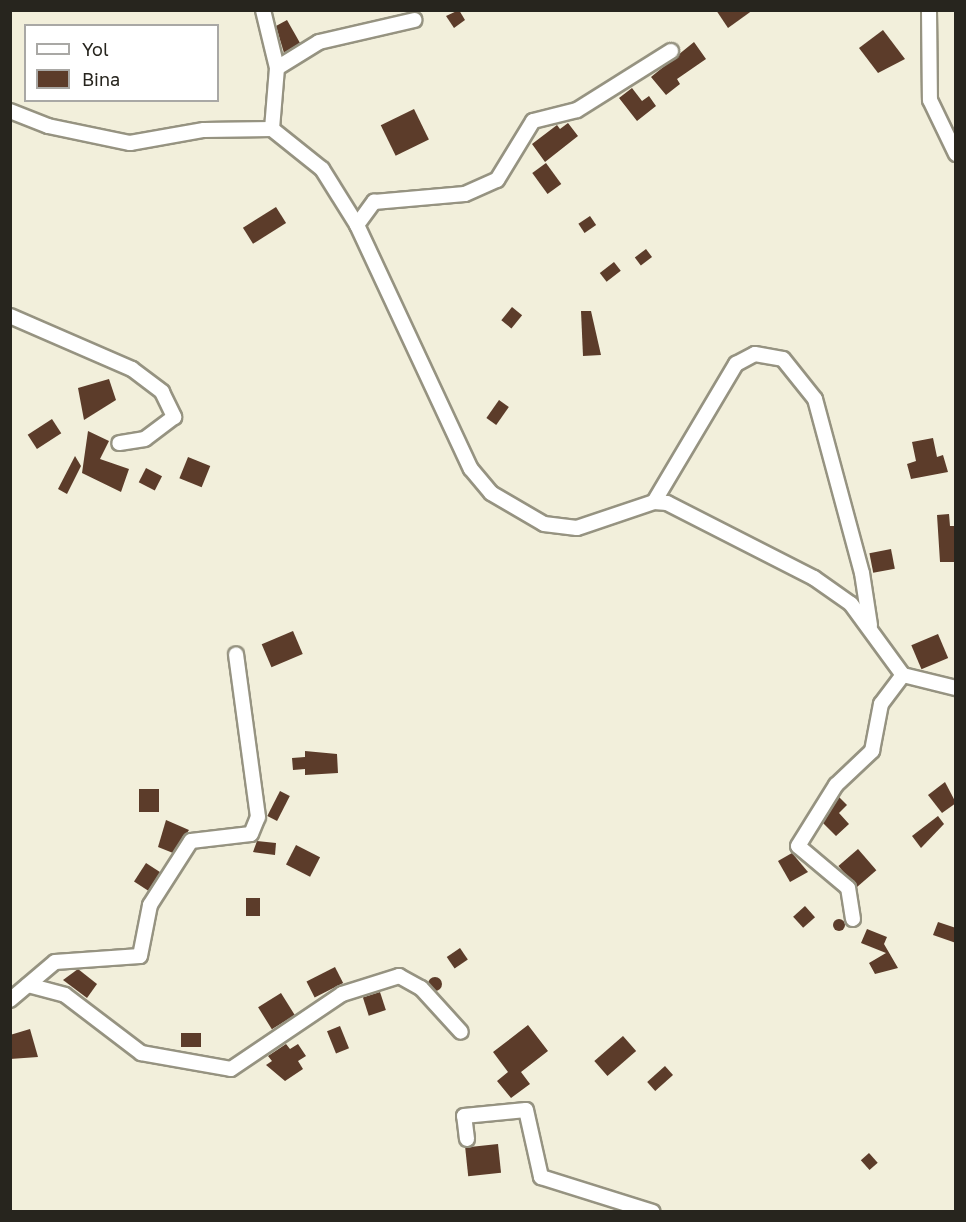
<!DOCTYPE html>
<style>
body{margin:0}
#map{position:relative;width:966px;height:1222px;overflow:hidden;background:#f2efdb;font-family:"Golos Text",sans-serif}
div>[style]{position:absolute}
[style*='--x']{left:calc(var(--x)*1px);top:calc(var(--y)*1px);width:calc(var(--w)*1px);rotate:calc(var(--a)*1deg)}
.building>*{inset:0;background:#5c3c2a;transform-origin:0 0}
.round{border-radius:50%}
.roads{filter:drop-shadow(2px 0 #969381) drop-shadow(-2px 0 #969381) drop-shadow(0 2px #969381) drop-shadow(0 -2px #969381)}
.minor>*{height:14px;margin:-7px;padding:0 7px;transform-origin:7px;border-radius:7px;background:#fff}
span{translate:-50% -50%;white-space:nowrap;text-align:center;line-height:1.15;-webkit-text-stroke:6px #fff;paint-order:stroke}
.frame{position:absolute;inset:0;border:12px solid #27251e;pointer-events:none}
.legend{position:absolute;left:24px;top:24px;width:195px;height:78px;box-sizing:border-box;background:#fff;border:2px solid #a9a8a5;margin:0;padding:8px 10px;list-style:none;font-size:18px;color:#27251e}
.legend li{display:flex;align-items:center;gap:12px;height:30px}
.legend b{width:30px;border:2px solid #a9a8a5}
</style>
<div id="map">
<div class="building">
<div style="clip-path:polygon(459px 10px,465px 20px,454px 28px,446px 16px)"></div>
<div style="clip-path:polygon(716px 10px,753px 10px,728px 28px)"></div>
<div style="clip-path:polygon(287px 20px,300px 43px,284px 53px,276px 26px)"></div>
<div style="clip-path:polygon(883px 30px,905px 59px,878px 73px,859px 48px)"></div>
<div style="clip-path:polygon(694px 42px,706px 59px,677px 79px,680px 84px,666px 95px,651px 77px)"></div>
<div style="clip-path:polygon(632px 88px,642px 101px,649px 96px,656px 106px,637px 121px,619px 98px)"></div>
<div style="left:414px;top:109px;width:34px;height:37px;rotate:64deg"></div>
<div style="clip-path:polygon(568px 123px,578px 136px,545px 162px,532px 144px,557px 125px,560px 129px)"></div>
<div style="left:546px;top:163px;width:26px;height:17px;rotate:54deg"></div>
<div style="left:276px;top:207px;width:19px;height:39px;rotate:58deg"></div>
<div style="left:590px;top:216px;width:11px;height:14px;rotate:56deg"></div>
<div style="left:646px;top:249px;width:10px;height:14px;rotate:53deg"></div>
<div style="left:614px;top:262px;width:11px;height:18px;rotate:52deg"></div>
<div style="left:512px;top:307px;width:13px;height:17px;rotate:39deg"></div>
<div style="clip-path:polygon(581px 311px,591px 311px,601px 355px,583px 356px)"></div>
<div style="clip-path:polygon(109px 379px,116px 400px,84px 420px,78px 388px)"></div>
<div style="left:499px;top:400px;width:12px;height:22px;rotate:35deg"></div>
<div style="left:52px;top:419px;width:17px;height:29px;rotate:57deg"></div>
<div style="clip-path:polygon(88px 431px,109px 441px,100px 459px,129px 469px,121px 492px,82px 473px)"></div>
<div style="clip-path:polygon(933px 438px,937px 457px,943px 455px,948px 472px,911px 479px,907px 464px,916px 461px,912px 442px)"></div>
<div style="clip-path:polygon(75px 456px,81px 466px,67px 494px,58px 489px)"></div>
<div style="left:188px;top:457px;width:24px;height:23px;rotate:22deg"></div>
<div style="left:146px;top:468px;width:18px;height:16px;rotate:27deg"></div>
<div style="clip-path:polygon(949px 514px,950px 526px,956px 526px,956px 562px,940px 562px,937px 515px)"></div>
<div style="left:891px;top:549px;width:20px;height:22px;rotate:79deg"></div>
<div style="left:293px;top:631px;width:25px;height:34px;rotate:67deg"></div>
<div style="left:938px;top:634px;width:26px;height:29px;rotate:67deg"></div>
<div style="clip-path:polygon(305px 751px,337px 754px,338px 773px,305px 775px,305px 769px,293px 770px,292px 758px,305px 757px)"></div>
<div style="clip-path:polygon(945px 782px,956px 803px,942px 813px,928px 795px)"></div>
<div style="left:139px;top:789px;width:20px;height:23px"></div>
<div style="left:280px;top:791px;width:11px;height:28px;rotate:27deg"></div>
<div style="clip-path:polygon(839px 797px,847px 805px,839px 813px,849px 824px,836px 836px,823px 823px)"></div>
<div style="clip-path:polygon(938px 816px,944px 824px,921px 848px,912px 836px)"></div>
<div style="clip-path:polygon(166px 820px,189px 830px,173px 853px,158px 847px)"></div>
<div style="clip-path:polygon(257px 841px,276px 843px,275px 855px,253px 852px)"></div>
<div style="left:296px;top:845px;width:27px;height:22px;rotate:27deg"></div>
<div style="left:858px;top:849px;width:28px;height:26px;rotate:49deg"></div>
<div style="clip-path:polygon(792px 853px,808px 872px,790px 882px,778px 861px)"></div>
<div style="left:146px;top:863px;width:17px;height:22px;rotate:33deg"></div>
<div style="left:260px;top:898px;width:18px;height:14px;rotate:90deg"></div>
<div style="left:805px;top:906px;width:15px;height:16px;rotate:48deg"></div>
<div class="round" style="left:833px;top:919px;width:12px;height:12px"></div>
<div style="clip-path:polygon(938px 922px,956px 928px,956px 943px,933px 935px)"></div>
<div style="clip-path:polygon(867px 929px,887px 937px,884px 944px,898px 968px,875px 974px,869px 963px,886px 953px,861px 943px)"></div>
<div style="left:460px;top:948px;width:14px;height:16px;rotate:56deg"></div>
<div style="left:335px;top:967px;width:18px;height:32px;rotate:63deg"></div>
<div style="clip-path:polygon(78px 969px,97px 984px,87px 998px,63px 980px)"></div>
<div class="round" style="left:428px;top:977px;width:14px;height:14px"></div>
<div style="left:380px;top:992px;width:19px;height:18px;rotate:72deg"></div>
<div style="left:281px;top:993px;width:26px;height:27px;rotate:58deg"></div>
<div style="clip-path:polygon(528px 1025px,548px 1051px,521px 1072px,530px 1084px,511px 1098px,497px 1081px,508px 1072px,493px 1052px)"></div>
<div style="left:340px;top:1026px;width:24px;height:14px;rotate:68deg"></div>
<div style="clip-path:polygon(30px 1029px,38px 1057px,10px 1059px,10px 1035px)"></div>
<div style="left:181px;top:1033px;width:20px;height:14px"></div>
<div style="left:623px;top:1036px;width:20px;height:38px;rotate:49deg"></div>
<div style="clip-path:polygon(286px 1044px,290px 1049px,298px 1044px,306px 1056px,298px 1061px,303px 1069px,285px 1081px,266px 1065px,272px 1061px,268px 1056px)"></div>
<div style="left:665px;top:1066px;width:12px;height:24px;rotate:48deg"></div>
<div style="left:498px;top:1144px;width:29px;height:33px;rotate:84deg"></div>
<div style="left:869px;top:1153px;width:13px;height:11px;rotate:48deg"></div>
</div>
<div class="roads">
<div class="minor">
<div style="--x:263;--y:10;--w:60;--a:76.4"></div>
<div style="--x:277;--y:68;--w:61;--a:94.7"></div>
<div style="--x:929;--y:10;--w:90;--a:89.4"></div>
<div style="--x:930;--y:100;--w:60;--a:64.3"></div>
<div style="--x:277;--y:68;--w:49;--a:-31.8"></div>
<div style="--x:319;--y:42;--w:98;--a:-13"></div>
<div style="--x:10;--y:111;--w:41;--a:21.5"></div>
<div style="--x:48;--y:126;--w:84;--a:11.7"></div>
<div style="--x:130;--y:143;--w:75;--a:-10"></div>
<div style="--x:204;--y:130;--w:68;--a:-0.8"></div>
<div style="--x:272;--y:129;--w:64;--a:38.7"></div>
<div style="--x:322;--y:169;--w:66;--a:58"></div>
<div style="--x:357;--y:225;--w:269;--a:65"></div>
<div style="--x:471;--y:469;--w:31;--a:50"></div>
<div style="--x:491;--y:493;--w:61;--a:30.3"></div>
<div style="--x:544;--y:524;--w:33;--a:7"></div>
<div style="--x:577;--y:528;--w:81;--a:-18.7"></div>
<div style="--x:654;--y:502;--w:13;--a:4"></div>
<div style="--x:667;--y:503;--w:165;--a:27"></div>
<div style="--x:814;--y:578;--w:45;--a:35.1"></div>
<div style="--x:851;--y:604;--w:88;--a:53.8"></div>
<div style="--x:903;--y:675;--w:55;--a:13.8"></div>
<div style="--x:357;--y:225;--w:29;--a:-54"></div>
<div style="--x:374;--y:202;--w:91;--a:-5"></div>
<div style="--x:465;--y:194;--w:35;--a:-24"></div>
<div style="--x:497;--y:180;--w:69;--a:-58.6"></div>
<div style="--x:533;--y:121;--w:45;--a:-14"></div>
<div style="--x:577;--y:110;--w:111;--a:-32.1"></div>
<div style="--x:10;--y:316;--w:133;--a:23.5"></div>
<div style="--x:132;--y:369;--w:38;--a:37"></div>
<div style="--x:162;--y:392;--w:28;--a:64"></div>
<div style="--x:174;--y:417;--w:36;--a:143"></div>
<div style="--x:145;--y:439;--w:26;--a:171"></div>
<div style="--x:654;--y:502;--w:161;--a:-59.3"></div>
<div style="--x:736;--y:364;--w:21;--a:-28"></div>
<div style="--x:755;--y:354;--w:28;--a:10"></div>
<div style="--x:783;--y:359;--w:51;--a:51.3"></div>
<div style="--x:815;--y:399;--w:180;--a:74.9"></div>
<div style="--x:862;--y:573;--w:53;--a:81.3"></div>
<div style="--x:853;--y:919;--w:31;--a:-99"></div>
<div style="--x:848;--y:888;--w:65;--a:-140"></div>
<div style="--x:798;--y:846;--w:72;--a:-58.1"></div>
<div style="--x:836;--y:785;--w:50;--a:-43.4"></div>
<div style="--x:872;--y:751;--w:48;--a:-79.2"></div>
<div style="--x:881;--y:704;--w:36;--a:-53"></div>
<div style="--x:28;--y:985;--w:38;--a:15"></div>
<div style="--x:65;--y:995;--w:96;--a:37.3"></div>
<div style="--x:141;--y:1053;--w:91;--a:10.1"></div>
<div style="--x:231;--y:1069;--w:134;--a:-34"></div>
<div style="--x:342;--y:994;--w:60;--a:-17.5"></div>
<div style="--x:399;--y:976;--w:25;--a:29"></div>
<div style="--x:421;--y:988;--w:59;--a:47.7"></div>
<div style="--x:10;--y:1000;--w:59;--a:-40.2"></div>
<div style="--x:55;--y:962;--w:85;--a:-4"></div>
<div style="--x:140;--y:956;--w:52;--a:-78.9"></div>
<div style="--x:150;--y:905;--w:76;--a:-57.4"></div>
<div style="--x:191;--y:841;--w:60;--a:-6.7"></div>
<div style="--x:251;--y:834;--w:18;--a:-68"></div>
<div style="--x:258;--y:817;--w:164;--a:-97.7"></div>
<div style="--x:467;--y:1139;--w:23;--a:-97"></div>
<div style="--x:464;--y:1116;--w:62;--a:-5.5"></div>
<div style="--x:526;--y:1110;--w:69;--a:77.4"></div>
<div style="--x:541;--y:1177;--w:117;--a:17.4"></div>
</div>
</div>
<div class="frame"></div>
<ul class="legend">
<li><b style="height:8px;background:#fff"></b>Yol</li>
<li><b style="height:16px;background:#5c3c2a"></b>Bina</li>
</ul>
</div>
